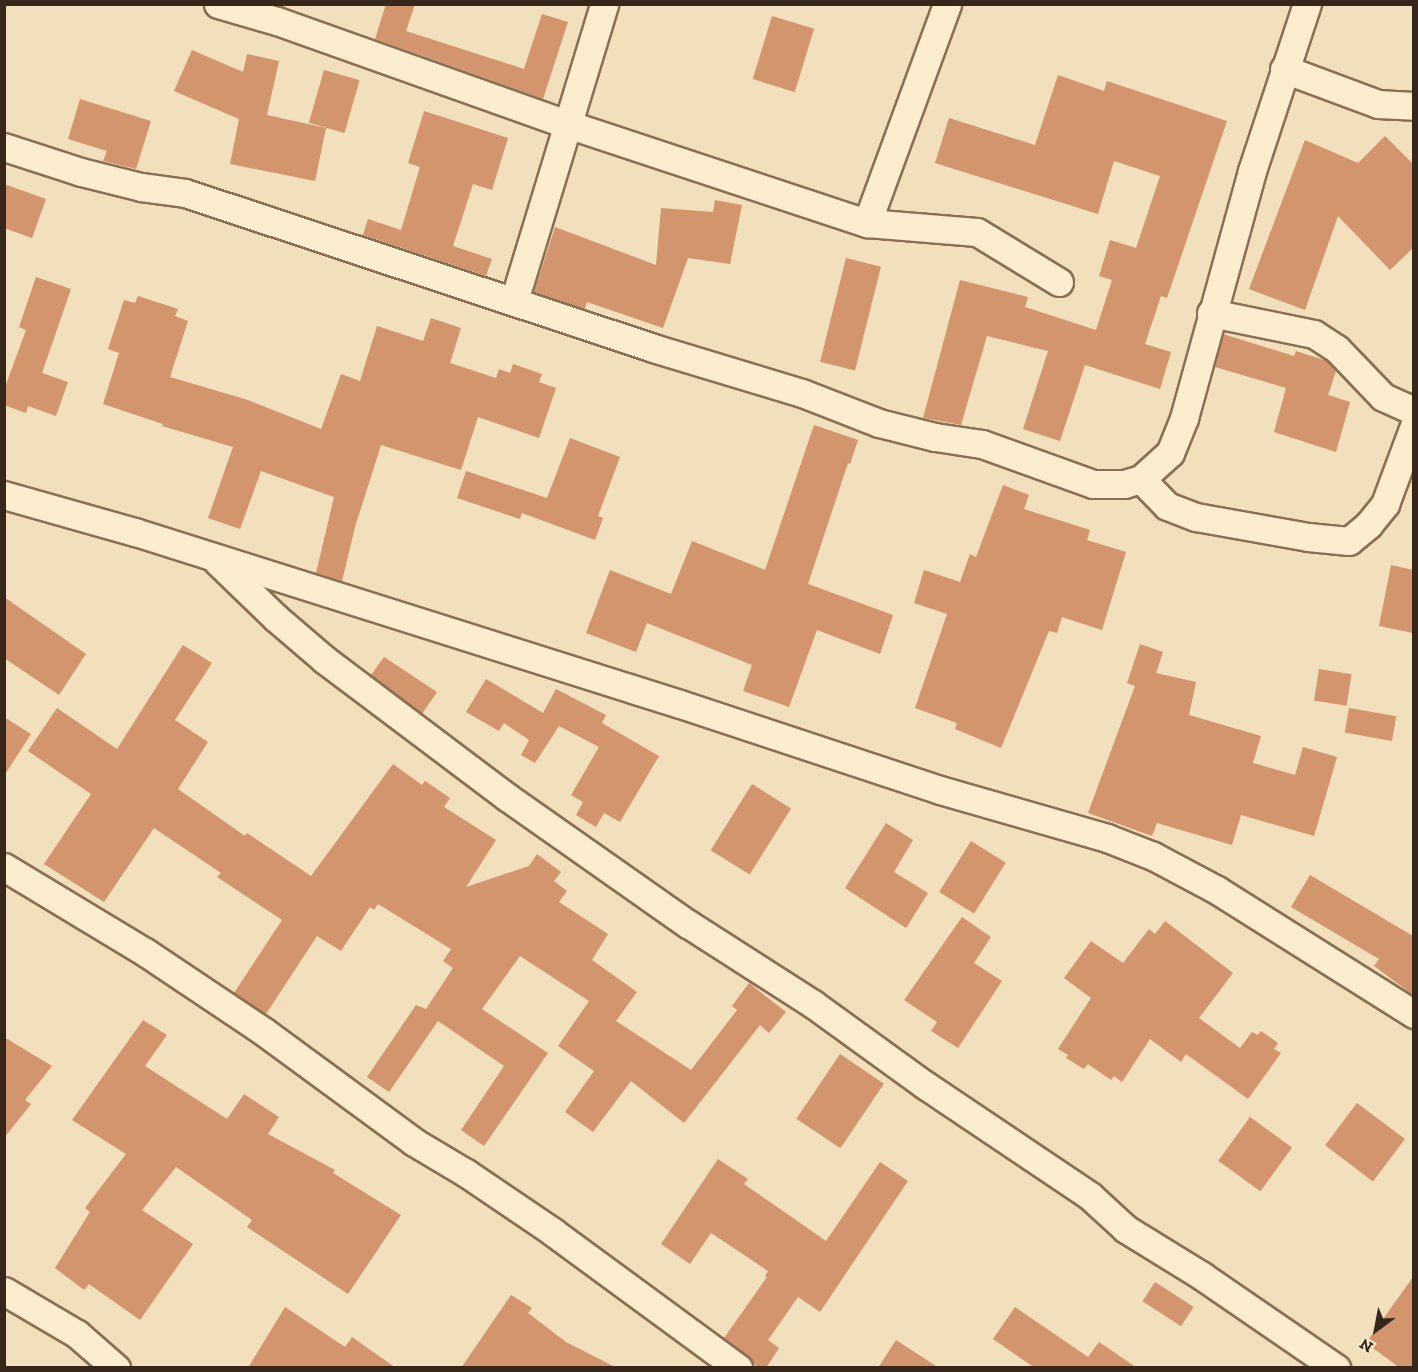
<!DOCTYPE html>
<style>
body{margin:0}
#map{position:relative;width:1418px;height:1372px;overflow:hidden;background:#f1e0bb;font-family:"Zilla Slab",serif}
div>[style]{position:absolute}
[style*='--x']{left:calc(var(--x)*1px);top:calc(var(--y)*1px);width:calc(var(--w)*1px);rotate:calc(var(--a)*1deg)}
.building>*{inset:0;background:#d3956e;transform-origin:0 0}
.roads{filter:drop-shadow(2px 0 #8a6f54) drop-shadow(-2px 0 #8a6f54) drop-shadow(0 2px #8a6f54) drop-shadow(0 -2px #8a6f54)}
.minor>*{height:27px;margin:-13.5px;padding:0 13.5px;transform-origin:13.5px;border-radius:13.5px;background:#fcedcf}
span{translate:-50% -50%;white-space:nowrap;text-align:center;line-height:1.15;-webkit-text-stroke:5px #f8eacb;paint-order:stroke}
.frame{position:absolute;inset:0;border:6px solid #37271a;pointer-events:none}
.north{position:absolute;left:1346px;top:1300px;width:60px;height:60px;-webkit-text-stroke:4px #f8eacb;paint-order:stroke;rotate:212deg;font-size:16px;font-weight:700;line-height:24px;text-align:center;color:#37271a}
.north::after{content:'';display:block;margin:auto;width:21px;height:27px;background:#37271a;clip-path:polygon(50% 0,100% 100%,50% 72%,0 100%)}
</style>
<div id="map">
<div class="building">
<div style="clip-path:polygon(386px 4px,415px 4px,406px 31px,524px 69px,542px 14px,568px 22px,543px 99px,375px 39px)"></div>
<div style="left:772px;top:16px;width:44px;height:66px;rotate:17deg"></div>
<div style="clip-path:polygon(192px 50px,243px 72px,247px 54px,279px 61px,267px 115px,326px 128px,315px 181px,230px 164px,239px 119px,174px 91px)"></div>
<div style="left:324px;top:70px;width:37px;height:55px;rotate:16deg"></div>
<div style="clip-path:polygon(1058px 75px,1104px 91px,1107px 81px,1227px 121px,1167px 298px,1161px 296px,1145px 344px,1171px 352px,1160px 389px,1085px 365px,1060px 441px,1023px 429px,1048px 351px,987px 336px,961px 425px,923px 418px,960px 280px,1028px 297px,1025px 307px,1096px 330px,1112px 280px,1099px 276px,1110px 240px,1136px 248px,1160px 176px,1114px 161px,1098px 214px,935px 163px,949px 118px,1035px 145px)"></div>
<div style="clip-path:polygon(80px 99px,151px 121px,136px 169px,103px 161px,107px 151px,68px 139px)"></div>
<div style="clip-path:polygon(424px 111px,508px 138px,492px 190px,473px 184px,453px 246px,492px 259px,486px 276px,363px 235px,368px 219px,401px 230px,420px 167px,408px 163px)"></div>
<div style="clip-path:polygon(1385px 136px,1413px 164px,1413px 248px,1390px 270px,1338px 216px,1305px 310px,1249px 289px,1305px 140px,1358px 163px)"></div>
<div style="clip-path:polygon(4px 184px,46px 199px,32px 238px,4px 228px)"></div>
<div style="clip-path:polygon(715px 200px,742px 205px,730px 264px,688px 258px,663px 328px,587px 302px,585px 309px,534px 292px,555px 227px,656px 265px,661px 208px,713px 212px)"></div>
<div style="left:846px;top:258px;width:36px;height:107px;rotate:14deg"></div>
<div style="clip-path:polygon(36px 277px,71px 289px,42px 373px,68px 382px,56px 416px,28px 406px,26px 413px,4px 405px,4px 390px,26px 330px,19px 327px)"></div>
<div style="clip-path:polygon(138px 296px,178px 309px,175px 316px,188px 321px,170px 377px,248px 400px,321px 429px,341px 374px,360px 381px,377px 326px,423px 341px,431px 318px,461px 328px,450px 363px,496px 378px,499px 369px,510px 373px,513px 364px,542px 374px,539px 382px,556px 388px,539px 438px,478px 417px,461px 470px,381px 445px,355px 527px,342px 581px,316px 573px,334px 497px,261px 471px,240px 529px,208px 518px,233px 447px,162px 426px,163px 424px,103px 404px,119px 353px,108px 349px,124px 300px,135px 303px)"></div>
<div style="clip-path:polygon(1223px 334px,1294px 356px,1296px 351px,1327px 361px,1336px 371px,1328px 395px,1350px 402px,1336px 452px,1274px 432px,1286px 388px,1215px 367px)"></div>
<div style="clip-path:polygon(814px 425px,858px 440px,850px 464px,848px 463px,808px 584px,893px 615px,880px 654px,817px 630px,789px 707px,743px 691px,752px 665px,647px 623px,636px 652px,586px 633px,610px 570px,671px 594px,692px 541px,765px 570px)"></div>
<div style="clip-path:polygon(570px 438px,620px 457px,598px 516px,603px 518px,595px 540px,522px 513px,520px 519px,457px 498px,466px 471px,547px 498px)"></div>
<div style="clip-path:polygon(1003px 485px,1029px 495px,1024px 509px,1090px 530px,1087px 540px,1126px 552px,1102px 630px,1062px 617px,1057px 633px,1049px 631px,1001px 748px,955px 729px,957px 723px,915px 708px,947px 614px,914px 603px,924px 570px,960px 582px,970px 554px,976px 557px)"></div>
<div style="clip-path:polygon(1391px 565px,1413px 570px,1413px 633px,1379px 626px)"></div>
<div style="clip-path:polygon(4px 597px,86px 654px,59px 695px,4px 658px)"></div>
<div style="clip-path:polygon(1140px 644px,1163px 652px,1156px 673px,1196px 682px,1189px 715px,1261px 736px,1253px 763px,1295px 775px,1303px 747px,1337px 757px,1314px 836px,1241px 815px,1232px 845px,1157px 823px,1152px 836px,1088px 813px,1135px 686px,1127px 683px)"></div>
<div style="clip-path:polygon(183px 645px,212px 663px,175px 720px,208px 742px,178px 789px,245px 836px,247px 833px,311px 876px,393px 764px,422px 785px,425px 781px,450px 798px,444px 807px,496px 840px,466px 887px,529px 866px,537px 854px,561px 872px,554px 881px,567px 891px,559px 902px,608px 934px,592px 960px,637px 992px,616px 1021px,691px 1070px,737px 1010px,732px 1006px,749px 983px,786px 1012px,769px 1033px,760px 1025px,684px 1123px,631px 1081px,593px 1132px,565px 1112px,594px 1071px,558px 1046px,589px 1001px,520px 956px,482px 1009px,548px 1053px,484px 1146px,461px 1130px,504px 1066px,438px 1021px,389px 1092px,367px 1077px,416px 1005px,426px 1009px,453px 968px,443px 961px,451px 949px,378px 904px,374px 910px,370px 907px,341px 951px,317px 936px,266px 1014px,234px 993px,282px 920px,217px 877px,221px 873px,154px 828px,104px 902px,44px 864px,91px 794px,28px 751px,57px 708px,117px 749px)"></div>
<div style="clip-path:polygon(384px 657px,437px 692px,422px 714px,371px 675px)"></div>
<div style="left:1319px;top:669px;width:33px;height:32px;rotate:9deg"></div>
<div style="clip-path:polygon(486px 679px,543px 713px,556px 689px,606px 715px,602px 723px,659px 756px,620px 822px,604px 813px,596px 827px,576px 815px,583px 802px,571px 795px,599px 747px,559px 726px,535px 763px,521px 755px,529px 740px,504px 723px,499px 731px,466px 712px)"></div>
<div style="left:1349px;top:708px;width:48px;height:25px;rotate:10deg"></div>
<div style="clip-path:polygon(4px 717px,31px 734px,4px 776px)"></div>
<div style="left:752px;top:784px;width:46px;height:78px;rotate:32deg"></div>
<div style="clip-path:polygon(886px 823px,913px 840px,894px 872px,928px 893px,906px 928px,845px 888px)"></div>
<div style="left:971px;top:841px;width:41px;height:60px;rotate:32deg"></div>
<div style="clip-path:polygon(1310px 875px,1413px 936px,1413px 995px,1374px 966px,1379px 959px,1291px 907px)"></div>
<div style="clip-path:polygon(962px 917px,991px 937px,974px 963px,1002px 981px,958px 1048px,931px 1031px,937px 1022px,904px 1000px)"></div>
<div style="clip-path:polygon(1165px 921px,1233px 973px,1199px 1018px,1240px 1048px,1252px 1032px,1258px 1035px,1261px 1031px,1278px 1043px,1274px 1049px,1281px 1053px,1248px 1099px,1186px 1054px,1181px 1062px,1150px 1039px,1122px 1082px,1114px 1076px,1111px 1080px,1088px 1064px,1084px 1069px,1066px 1058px,1068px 1055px,1058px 1049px,1091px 998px,1064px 978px,1091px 941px,1123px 963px,1149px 929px,1155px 934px)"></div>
<div style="clip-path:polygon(143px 1020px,167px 1035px,145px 1066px,227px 1119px,244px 1094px,279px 1117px,268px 1134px,335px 1170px,333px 1173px,401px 1215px,348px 1294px,247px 1227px,252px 1220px,176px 1167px,142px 1210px,193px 1244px,140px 1320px,89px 1284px,84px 1290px,55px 1268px,90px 1212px,85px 1208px,126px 1154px,72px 1120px)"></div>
<div style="clip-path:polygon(4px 1037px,52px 1066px,25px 1100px,31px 1104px,4px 1138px)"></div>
<div style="left:840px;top:1054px;width:53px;height:78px;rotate:34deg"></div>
<div style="left:1357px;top:1103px;width:60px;height:53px;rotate:37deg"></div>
<div style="left:1250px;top:1117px;width:52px;height:54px;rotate:36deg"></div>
<div style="clip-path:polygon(718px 1159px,748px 1179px,744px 1184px,826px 1241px,880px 1162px,908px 1181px,820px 1312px,798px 1297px,768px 1340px,779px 1348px,766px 1368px,759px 1368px,753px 1363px,747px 1355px,724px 1338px,767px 1277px,765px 1276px,768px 1271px,711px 1233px,690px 1264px,661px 1244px)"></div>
<div style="clip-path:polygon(1413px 1277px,1413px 1368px,1400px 1368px,1366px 1343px)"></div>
<div style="left:1155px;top:1282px;width:46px;height:23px;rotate:33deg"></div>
<div style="clip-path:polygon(511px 1295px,532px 1308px,528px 1313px,566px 1342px,617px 1368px,461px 1368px)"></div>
<div style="clip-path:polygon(285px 1307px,345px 1347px,352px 1337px,396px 1368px,248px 1368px)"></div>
<div style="clip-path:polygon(1015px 1307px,1088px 1357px,1099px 1342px,1137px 1368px,1035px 1368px,993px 1339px)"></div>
<div style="clip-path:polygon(896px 1340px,939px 1368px,878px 1368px)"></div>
</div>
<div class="roads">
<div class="minor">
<div style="--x:218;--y:4;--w:61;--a:16.1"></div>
<div style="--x:277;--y:21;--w:308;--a:19.6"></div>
<div style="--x:567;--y:124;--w:316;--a:18.3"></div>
<div style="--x:867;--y:223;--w:110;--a:4.7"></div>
<div style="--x:977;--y:232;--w:96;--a:31.4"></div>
<div style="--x:1284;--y:69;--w:100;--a:20.4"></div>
<div style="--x:1378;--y:104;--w:36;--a:3"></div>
<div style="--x:4;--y:147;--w:81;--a:18"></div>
<div style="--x:81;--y:172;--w:62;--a:14"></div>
<div style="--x:141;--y:187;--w:44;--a:7.8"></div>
<div style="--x:185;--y:193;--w:493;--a:18.3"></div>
<div style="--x:653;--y:348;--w:156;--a:16.8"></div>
<div style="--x:802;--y:393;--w:83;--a:21.3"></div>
<div style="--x:879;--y:423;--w:58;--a:14"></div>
<div style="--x:935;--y:437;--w:48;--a:8.5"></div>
<div style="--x:982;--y:444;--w:118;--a:19.8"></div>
<div style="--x:1093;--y:484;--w:31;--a:0"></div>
<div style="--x:1124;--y:484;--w:18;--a:-16"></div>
<div style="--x:1141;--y:479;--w:39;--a:-42"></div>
<div style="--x:1170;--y:453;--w:38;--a:-68"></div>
<div style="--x:1184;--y:418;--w:256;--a:-74.6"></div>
<div style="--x:1252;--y:171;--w:176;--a:-71.8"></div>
<div style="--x:867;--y:223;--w:233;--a:-69.9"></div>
<div style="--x:514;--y:301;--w:310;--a:-73.1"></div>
<div style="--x:1211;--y:313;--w:105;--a:11.5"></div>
<div style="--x:1314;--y:334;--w:27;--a:33"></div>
<div style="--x:1337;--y:349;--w:66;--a:46.2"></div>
<div style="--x:1383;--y:397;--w:34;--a:24"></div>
<div style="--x:1141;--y:479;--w:37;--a:46"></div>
<div style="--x:1167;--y:506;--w:31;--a:21"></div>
<div style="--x:1196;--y:517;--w:114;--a:10.1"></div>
<div style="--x:1308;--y:537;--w:41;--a:5.6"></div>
<div style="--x:1349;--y:541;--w:26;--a:-40"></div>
<div style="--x:1369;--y:524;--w:26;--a:-51"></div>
<div style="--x:1385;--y:504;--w:83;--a:-69.6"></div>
<div style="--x:4;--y:495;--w:136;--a:15.8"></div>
<div style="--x:135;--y:532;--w:571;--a:17.52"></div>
<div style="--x:680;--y:704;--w:274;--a:18.3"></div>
<div style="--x:940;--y:790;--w:174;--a:16"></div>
<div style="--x:1107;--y:838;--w:49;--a:21.4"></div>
<div style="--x:1153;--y:856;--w:72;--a:28"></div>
<div style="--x:1217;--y:890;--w:233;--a:32.2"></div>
<div style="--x:217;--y:561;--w:82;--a:44"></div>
<div style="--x:276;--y:618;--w:65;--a:40.6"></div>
<div style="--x:325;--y:660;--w:228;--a:37"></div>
<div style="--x:507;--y:797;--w:221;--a:35.1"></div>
<div style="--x:688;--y:924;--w:148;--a:32.6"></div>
<div style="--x:813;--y:1004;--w:138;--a:35.9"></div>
<div style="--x:925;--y:1085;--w:199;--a:33.9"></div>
<div style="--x:1090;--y:1196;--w:49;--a:42.5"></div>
<div style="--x:1126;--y:1229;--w:89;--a:31.7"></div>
<div style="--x:1202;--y:1276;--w:163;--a:34.5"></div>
<div style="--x:4;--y:867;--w:165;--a:31.1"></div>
<div style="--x:145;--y:952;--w:142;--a:33.8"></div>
<div style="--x:263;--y:1031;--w:187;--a:36.3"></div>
<div style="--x:414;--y:1142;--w:61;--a:30.8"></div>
<div style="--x:466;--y:1173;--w:105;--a:34.1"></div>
<div style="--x:553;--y:1232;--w:230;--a:36.3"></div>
<div style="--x:4;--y:1291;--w:85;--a:30.5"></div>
<div style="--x:77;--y:1334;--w:52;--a:41.1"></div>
</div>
</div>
<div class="frame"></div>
<div class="north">N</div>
</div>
